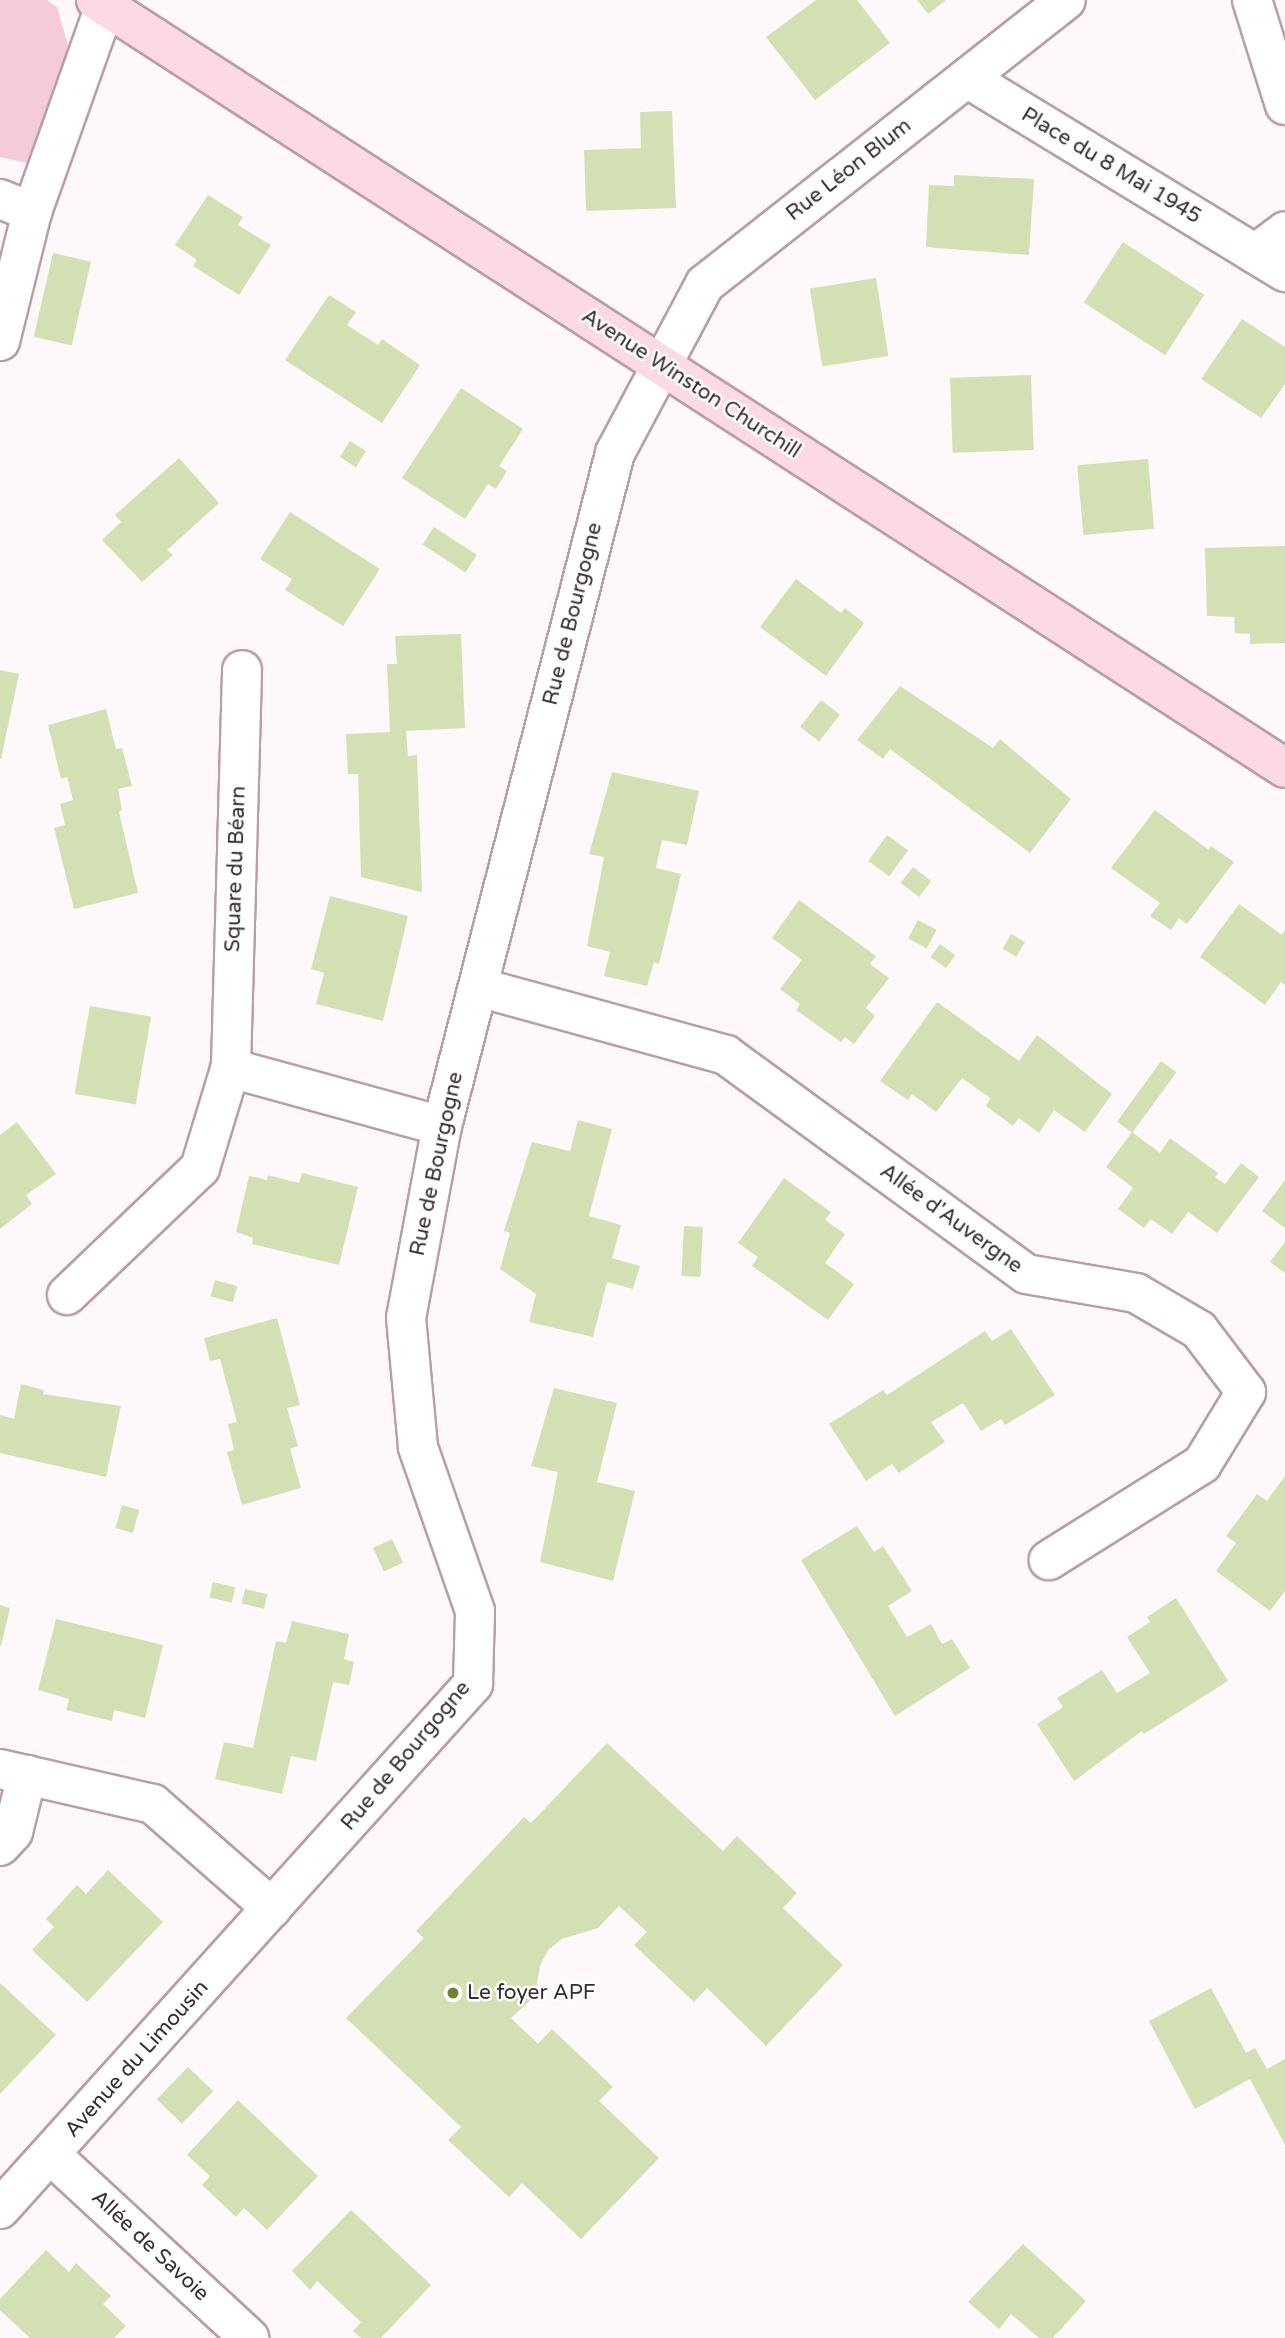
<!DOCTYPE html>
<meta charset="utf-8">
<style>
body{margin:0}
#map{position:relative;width:1285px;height:2338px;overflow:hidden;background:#fff8fa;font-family:"Varela Round",sans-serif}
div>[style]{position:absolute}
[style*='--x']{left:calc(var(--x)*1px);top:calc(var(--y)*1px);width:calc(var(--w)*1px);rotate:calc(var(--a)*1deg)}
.green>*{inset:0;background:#f5cbd7}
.building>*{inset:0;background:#d3e0b3;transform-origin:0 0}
.roads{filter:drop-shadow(2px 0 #ba9da5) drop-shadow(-2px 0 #ba9da5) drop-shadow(0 2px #ba9da5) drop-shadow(0 -2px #ba9da5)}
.minor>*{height:38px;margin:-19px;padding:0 19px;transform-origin:19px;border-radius:19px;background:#fff}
.major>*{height:38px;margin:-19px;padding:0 19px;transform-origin:19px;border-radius:19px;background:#fcdae3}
.dots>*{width:19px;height:19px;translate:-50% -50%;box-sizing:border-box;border:4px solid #fff;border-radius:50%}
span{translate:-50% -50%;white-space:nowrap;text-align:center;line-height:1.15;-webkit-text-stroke:5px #fff;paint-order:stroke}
.street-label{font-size:21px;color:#372b2f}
.poi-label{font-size:21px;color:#372b2f}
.left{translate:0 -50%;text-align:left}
</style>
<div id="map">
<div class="green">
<div style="clip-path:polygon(0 0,47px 0,57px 7px,69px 49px,43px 150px,31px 164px,0 157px)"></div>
</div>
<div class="building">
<div style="clip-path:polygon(816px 0,857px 0,890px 43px,815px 100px,766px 37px)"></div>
<div style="clip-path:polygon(917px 0,946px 0,928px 14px)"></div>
<div style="clip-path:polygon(672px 111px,676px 208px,586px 211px,584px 150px,641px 148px,640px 112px)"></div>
<div style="clip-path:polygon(954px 175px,1034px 179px,1029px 255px,926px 247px,929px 185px,954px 186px)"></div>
<div style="clip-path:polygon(208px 195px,243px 217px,238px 225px,271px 245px,239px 295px,193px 266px,197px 260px,175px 245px)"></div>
<div style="left:1123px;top:242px;width:97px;height:72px;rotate:33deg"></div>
<div style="left:53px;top:253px;width:39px;height:86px;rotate:13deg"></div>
<div style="left:876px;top:278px;width:79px;height:67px;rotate:81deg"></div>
<div style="clip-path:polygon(329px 295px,356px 312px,347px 325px,378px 345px,382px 339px,420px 365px,382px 423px,285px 360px)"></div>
<div style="clip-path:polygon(1242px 319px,1285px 347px,1285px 384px,1261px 418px,1201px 379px)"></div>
<div style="left:1031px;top:375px;width:75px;height:81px;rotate:88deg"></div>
<div style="clip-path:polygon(461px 388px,523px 429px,499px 466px,507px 471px,496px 489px,488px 484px,465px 519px,402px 478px)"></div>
<div style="left:350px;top:441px;width:19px;height:19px;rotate:32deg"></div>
<div style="clip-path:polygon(179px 458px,219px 503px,167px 550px,173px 555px,142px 582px,102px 540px,121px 522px,115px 515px)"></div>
<div style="left:1148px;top:459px;width:70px;height:71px;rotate:85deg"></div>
<div style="clip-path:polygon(290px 512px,380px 569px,343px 626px,285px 590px,292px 579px,260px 559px)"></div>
<div style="left:434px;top:527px;width:51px;height:21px;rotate:33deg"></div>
<div style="clip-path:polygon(1285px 546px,1285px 643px,1250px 644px,1250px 634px,1235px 633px,1234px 617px,1207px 616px,1205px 548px)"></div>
<div style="clip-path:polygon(796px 579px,841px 613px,845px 608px,864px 623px,826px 676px,760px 627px)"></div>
<div style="clip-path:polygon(461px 634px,465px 728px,406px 731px,408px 756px,417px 755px,422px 892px,361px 877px,358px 774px,348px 774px,346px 734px,390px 732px,387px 664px,397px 664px,395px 636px)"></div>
<div style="clip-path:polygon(0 670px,19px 674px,1px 759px,0 759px)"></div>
<div style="clip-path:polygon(900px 686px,993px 748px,1000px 739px,1071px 799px,1030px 853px,890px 749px,883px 759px,857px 740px)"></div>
<div style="left:821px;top:700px;width:24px;height:34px;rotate:38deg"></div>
<div style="clip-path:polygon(106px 709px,116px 749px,122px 748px,132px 786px,118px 789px,122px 810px,119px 812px,138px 893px,74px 909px,54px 828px,65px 825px,60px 804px,73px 800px,67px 777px,61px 779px,48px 725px)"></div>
<div style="clip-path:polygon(612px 772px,699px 791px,687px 845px,662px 840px,656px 868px,681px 874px,659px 964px,654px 962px,647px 986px,604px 976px,610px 952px,587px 946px,604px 857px,589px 854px)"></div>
<div style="clip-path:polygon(1155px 810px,1209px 850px,1211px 846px,1234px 862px,1187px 924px,1179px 918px,1171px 930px,1150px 916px,1160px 903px,1111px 868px)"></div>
<div style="left:887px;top:835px;width:26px;height:32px;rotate:36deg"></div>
<div style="left:913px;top:867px;width:23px;height:20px;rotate:38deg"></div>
<div style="clip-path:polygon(330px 896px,408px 916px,383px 1021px,316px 1004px,324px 973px,311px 969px)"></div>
<div style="clip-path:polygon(799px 900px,876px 956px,870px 964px,889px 978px,866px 1008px,875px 1016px,854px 1044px,845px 1037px,841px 1042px,796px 1010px,800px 1004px,780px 989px,802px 960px,772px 938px)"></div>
<div style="clip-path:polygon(1239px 904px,1282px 935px,1285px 930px,1285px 985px,1281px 982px,1265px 1005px,1200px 957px)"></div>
<div style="left:918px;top:920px;width:21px;height:21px;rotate:28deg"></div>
<div style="left:1011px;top:934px;width:16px;height:17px;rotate:30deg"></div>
<div style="left:940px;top:944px;width:19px;height:16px;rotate:36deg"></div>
<div style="clip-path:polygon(937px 1002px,1019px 1061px,1037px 1035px,1112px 1094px,1085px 1132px,1054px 1110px,1039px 1133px,1019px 1118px,1013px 1126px,986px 1106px,990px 1098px,962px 1078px,936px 1112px,912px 1094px,908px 1100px,880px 1081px)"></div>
<div style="left:90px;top:1006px;width:62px;height:89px;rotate:10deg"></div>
<div style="left:1161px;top:1061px;width:19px;height:75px;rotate:36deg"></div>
<div style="clip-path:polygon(578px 1120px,612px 1129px,589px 1216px,621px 1225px,612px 1258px,640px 1266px,633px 1289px,607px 1282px,593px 1337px,529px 1322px,536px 1294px,500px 1269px,510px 1233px,504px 1231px,532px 1142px,570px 1151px)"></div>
<div style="clip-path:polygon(17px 1122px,56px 1174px,26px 1195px,32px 1204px,0 1229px,0 1135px)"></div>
<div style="clip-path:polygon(1132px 1132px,1160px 1153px,1170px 1138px,1218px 1173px,1215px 1177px,1225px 1184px,1241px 1163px,1259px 1177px,1217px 1233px,1188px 1212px,1172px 1234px,1151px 1219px,1144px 1228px,1118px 1209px,1133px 1188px,1106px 1167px)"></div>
<div style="clip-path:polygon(302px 1173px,358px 1187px,339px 1265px,252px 1244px,253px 1238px,236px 1232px,249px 1176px,267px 1180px,268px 1175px,299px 1183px)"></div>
<div style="clip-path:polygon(784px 1178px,831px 1212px,825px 1220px,845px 1234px,825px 1263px,854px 1284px,828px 1320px,752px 1266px,758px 1257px,738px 1243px)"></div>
<div style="clip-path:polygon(1285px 1180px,1285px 1228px,1262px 1211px)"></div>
<div style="left:684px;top:1226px;width:19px;height:50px;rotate:3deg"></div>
<div style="clip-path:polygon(1285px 1242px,1285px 1273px,1270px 1262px)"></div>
<div style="left:215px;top:1280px;width:23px;height:17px;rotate:15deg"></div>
<div style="clip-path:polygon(277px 1318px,300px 1405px,287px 1408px,298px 1446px,290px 1449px,301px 1488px,242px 1505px,227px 1452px,234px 1450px,228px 1424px,237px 1422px,220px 1359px,210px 1361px,204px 1338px)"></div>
<div style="clip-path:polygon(1011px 1329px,1055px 1395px,1005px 1425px,1001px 1419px,981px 1431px,963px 1403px,931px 1422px,945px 1442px,899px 1473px,892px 1464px,866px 1481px,829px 1424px,883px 1390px,887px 1395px,985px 1331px,992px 1341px)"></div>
<div style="clip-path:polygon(21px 1384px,44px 1390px,43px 1394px,121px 1406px,106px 1477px,0 1453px,0 1415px,14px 1419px)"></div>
<div style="clip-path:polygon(554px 1388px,617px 1403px,597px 1482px,635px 1491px,613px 1581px,540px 1562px,558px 1472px,531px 1466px)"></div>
<div style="clip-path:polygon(1285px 1476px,1285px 1591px,1270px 1611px,1216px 1571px,1236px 1543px,1226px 1536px,1244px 1512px,1257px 1494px,1267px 1501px)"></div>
<div style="left:122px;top:1505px;width:18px;height:24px;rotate:16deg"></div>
<div style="clip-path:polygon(857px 1526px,874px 1552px,883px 1546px,912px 1591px,888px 1606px,907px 1637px,931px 1624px,942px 1644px,952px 1639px,970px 1668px,895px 1716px,801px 1560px)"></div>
<div style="left:392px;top:1539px;width:26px;height:21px;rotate:65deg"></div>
<div style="left:213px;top:1582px;width:23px;height:16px;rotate:13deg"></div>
<div style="left:245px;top:1589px;width:23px;height:15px;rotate:13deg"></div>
<div style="clip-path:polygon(1176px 1598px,1228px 1681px,1144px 1734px,1142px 1731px,1074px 1781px,1037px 1724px,1063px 1707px,1057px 1698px,1102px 1670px,1117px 1693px,1150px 1673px,1127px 1637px,1150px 1622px,1147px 1617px)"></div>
<div style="clip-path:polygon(0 1605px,10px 1608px,1px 1646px,0 1645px)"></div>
<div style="clip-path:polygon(56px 1619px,163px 1645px,145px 1718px,114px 1710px,112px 1721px,66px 1710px,69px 1699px,38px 1690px)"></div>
<div style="clip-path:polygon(292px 1621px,349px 1634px,344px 1659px,354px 1662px,349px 1685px,333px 1682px,316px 1761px,291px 1756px,282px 1794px,215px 1779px,224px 1742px,253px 1748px,276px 1641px,286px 1643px)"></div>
<div style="clip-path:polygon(607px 1743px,723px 1851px,737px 1836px,797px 1893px,783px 1908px,843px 1965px,766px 2046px,707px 1988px,694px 2002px,634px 1945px,647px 1932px,619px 1906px,598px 1928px,562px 1939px,548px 1950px,540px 1966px,535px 1996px,511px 2018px,538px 2044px,552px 2029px,613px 2087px,599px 2101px,659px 2158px,581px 2239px,522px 2183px,509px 2197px,448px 2140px,461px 2127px,346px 2018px,424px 1938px,416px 1931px,524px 1817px,531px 1823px)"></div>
<div style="clip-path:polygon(108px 1870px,163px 1922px,87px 2002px,32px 1950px,54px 1927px,46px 1919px,77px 1885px,86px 1894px)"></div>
<div style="clip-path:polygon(0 1983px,56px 2035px,0 2094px)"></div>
<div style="clip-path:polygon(1211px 1988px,1246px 2053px,1255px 2048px,1267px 2069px,1285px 2059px,1285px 2145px,1250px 2079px,1195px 2109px,1149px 2021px)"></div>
<div style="left:188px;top:2067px;width:35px;height:45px;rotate:44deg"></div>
<div style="clip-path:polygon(238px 2100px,318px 2176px,267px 2230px,244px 2208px,236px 2217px,202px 2185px,210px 2176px,187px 2155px)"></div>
<div style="clip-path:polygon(351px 2210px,431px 2285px,381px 2338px,361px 2338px,353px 2331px,361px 2322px,317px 2281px,310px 2290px,292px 2271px)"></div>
<div style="clip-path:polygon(1023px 2244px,1086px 2301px,1053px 2338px,1039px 2338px,1011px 2314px,999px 2329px,968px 2302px)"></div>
<div style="clip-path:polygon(46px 2250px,69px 2272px,76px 2263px,111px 2296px,103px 2304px,126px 2326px,114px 2338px,30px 2338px,0 2310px,0 2299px)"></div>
</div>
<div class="roads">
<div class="minor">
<div style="--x:1252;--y:0;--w:110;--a:72.6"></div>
<div style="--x:967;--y:78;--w:373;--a:31.4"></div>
<div style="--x:0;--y:199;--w:35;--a:22"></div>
<div style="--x:32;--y:212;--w:133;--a:103.9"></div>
<div style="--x:32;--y:212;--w:219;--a:-70.5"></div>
<div style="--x:1255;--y:254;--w:38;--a:-37"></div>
<div style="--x:478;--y:987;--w:257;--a:15.3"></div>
<div style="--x:726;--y:1055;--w:371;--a:36.1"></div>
<div style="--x:1026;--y:1274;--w:112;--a:9.8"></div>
<div style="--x:1136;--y:1293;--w:73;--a:30.4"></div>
<div style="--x:1199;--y:1330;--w:78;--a:52.8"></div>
<div style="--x:1246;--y:1392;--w:84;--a:121.4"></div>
<div style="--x:1202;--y:1464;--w:181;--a:147.9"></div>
<div style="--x:230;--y:1068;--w:220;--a:15.3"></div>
<div style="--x:67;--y:1295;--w:184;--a:-43.7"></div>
<div style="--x:200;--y:1168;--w:107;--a:-73.1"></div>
<div style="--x:231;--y:1066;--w:396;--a:-88.4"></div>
<div style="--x:0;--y:1769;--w:157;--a:12.9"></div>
<div style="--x:153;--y:1804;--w:158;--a:41.2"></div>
<div style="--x:0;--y:1846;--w:19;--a:-47"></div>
<div style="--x:13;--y:1832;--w:59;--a:-76.2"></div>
<div style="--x:51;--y:2155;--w:270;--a:42.7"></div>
<div style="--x:0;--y:2209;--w:707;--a:-47.98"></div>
<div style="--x:473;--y:1684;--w:73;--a:-88.4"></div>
<div style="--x:475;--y:1611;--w:174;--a:-109.2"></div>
<div style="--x:418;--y:1447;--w:130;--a:-95.3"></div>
<div style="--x:406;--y:1318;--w:195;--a:-79.4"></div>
<div style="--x:442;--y:1126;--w:695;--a:-75.58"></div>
<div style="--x:615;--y:453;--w:191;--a:-62"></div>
<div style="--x:705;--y:284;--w:459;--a:-38.2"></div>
</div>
<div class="major">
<div style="--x:96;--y:0;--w:1415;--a:32.86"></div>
</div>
</div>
<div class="dots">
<div style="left:453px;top:1993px;background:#718332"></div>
</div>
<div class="street-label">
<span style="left:1111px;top:166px;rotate:31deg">Place du 8 Mai 1945</span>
<span style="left:849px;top:170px;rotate:-38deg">Rue Léon Blum</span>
<span style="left:691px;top:384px;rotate:33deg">Avenue Winston Churchill</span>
<span style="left:573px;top:614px;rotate:-76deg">Rue de Bourgogne</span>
<span style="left:236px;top:869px;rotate:-88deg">Square du Béarn</span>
<span style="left:437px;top:1164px;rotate:-78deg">Rue de Bourgogne</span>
<span style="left:951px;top:1219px;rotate:36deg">Allée d'Auvergne</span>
<span style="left:406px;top:1756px;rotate:-50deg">Rue de Bourgogne</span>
<span style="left:137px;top:2059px;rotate:-48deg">Avenue du Limousin</span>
<span style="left:150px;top:2246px;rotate:43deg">Allée de Savoie</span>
</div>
<div class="poi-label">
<span class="left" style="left:467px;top:1993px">Le foyer APF</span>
</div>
</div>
